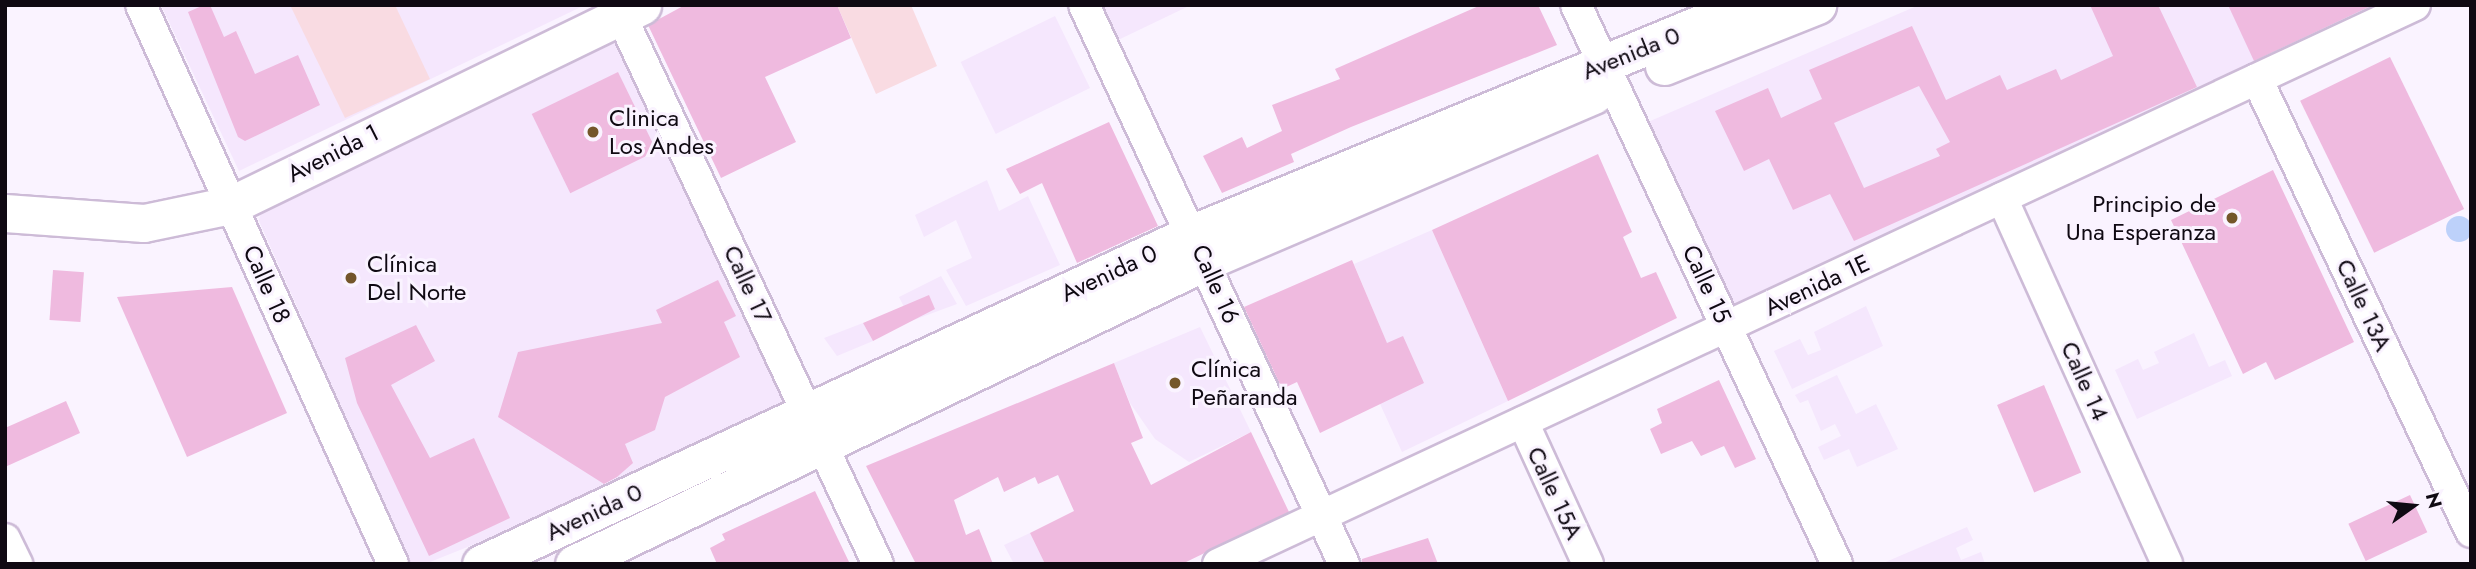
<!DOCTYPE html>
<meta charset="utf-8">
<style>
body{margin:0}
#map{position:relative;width:2476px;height:569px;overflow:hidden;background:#faf3ff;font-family:Jost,sans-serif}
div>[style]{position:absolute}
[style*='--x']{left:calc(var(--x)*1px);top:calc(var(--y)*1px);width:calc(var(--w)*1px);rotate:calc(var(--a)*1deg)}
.built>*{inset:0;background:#f5e7fd;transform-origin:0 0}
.green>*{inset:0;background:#f9dbe2}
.water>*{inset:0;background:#bdd1fa}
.round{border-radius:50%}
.building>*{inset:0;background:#efbadf;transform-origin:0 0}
.roads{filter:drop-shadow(2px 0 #cdbbd7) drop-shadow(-2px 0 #cdbbd7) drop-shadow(0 2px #cdbbd7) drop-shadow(0 -2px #cdbbd7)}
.minor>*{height:30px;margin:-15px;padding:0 15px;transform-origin:15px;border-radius:15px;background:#fff}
.tertiary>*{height:37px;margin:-18.5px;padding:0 18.5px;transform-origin:18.5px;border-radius:18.5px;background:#fff}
.dots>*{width:19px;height:19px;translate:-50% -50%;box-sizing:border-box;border:4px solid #faf3ff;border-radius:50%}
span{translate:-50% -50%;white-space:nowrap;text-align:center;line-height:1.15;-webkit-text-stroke:6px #faf3ff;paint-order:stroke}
.street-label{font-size:24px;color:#0f0912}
.poi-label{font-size:24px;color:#0f0912}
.left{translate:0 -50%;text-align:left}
.right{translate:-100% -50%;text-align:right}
.frame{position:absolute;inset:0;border:7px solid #0f0912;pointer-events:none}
.north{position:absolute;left:2378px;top:471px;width:70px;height:70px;-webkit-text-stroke:5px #faf3ff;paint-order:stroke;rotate:75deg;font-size:19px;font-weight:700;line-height:28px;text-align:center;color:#0f0912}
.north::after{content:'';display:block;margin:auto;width:24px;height:32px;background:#0f0912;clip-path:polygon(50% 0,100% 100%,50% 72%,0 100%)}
</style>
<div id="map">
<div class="built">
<div style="clip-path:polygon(161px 5px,585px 5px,239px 171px)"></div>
<div style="clip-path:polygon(1100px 5px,1191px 5px,1116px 41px)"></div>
<div style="clip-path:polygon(1919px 5px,2390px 5px,1731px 310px,1641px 125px)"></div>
<div style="left:1055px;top:16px;width:80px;height:105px;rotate:64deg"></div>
<div style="clip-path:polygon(619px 26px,806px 412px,425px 564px,411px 564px,259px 221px,263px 202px)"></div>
<div style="clip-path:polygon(987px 180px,999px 211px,1028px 196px,1060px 265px,966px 306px,946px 270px,972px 258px,956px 220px,924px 237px,915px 215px)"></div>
<div style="clip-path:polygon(1432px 230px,1508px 401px,1402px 452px,1380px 404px,1387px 344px,1354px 264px)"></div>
<div style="clip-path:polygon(941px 276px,957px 304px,911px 321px,899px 297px)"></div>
<div style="clip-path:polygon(1866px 306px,1883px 346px,1792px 389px,1774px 351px,1800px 339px,1808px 355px,1821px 350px,1814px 332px)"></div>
<div style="clip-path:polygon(863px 323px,873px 341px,837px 356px,824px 338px)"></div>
<div style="clip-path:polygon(1200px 327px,1251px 432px,1189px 462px,1155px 439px,1130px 403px,1114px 363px)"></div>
<div style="clip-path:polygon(2194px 333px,2209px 367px,2225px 360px,2232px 376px,2137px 419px,2115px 370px,2138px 359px,2143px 370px,2159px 363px,2154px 352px)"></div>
<div style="clip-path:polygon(1837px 375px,1856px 414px,1876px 404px,1898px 449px,1857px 467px,1849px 449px,1824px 460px,1818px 447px,1841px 436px,1835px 424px,1821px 431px,1808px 400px,1800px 403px,1795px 395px)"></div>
<div style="clip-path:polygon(1967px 527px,1973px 540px,1956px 548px,1961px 560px,1981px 552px,1985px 564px,1881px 564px)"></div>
<div style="clip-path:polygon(1030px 533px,1045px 564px,1014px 564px,1004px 545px)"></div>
</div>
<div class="green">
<div style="clip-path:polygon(290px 5px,395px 5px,430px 79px,345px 118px)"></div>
<div style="clip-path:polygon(837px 5px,911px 5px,937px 66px,876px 94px)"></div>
</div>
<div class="water">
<div class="round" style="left:2446px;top:216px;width:26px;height:26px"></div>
</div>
<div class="building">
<div style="clip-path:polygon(204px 5px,210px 5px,224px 37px,236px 31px,255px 74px,298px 55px,320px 105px,245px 141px,238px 137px,188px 12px)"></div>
<div style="clip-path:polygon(685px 5px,837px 5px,851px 38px,765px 77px,796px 142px,721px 178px,648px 25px)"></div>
<div style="clip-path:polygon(1481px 5px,1538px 5px,1557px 45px,1351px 127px,1291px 154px,1294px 162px,1222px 193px,1203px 156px,1242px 137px,1247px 148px,1282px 131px,1272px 105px,1340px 79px,1335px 69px)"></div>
<div style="clip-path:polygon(evenodd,2090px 5px,2158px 5px,2197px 87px,1854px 241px,1830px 194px,1793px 210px,1769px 159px,1744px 171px,1715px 111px,1768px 88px,1781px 118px,1822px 99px,1809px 70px,1912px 26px,1946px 100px,2000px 75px,2007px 90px,2056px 69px,2061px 80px,2113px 56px,2090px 5px,1919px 86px,1950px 142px,1936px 149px,1940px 156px,1864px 188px,1834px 123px,1919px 86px)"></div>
<div style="clip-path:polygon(2228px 5px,2373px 5px,2254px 61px)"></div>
<div style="left:2390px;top:57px;width:169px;height:100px;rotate:64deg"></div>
<div style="left:618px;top:72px;width:88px;height:96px;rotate:64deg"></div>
<div style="clip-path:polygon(1109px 122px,1158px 226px,1077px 263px,1042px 183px,1020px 194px,1006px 169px)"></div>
<div style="clip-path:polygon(1598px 154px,1632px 232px,1623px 237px,1641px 278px,1656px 272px,1677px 318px,1508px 401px,1432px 230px)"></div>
<div style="clip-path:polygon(2273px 170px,2354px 342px,2275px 380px,2266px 362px,2243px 374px,2171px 220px)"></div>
<div style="clip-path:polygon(1352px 260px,1387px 343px,1403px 336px,1424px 383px,1320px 433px,1297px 382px,1282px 389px,1244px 307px)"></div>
<div style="left:53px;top:270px;width:31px;height:50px;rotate:4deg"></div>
<div style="clip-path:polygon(718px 280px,736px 316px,724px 322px,740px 357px,665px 397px,655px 430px,625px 444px,633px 463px,617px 477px,604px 484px,498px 417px,518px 352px,662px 323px,656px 310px)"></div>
<div style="clip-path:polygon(232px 287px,287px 413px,187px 457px,117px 297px)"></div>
<div style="clip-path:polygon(929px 295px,935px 309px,873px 341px,863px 323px)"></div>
<div style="clip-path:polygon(416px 325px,435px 361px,391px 385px,430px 458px,474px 438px,510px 518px,429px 556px,357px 403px,345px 358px)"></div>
<div style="clip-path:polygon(1114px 363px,1143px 438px,1131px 443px,1151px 485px,1251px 432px,1289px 512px,1182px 564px,1045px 564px,1030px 533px,1074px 511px,1058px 475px,1038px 484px,1035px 477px,1004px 492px,998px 477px,954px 500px,966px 535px,979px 529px,993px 564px,916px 564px,866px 466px)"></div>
<div style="clip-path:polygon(1719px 380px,1756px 459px,1735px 468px,1724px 446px,1701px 456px,1692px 441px,1661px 454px,1650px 429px,1662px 423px,1657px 409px)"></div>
<div style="left:2044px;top:385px;width:95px;height:51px;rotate:67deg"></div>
<div style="clip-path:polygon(66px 401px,80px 433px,5px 467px,5px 428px)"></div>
<div style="clip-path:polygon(815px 491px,850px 564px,717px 564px,710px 548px,725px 540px,722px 534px)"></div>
<div style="left:2410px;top:495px;width:41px;height:68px;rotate:65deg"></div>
<div style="clip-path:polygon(1428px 538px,1438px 564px,1362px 564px,1362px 559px)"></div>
</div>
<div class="roads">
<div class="minor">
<div style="--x:141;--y:5;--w:613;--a:65.73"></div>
<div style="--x:616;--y:5;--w:617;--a:64.89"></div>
<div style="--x:1084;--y:5;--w:617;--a:65.06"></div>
<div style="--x:1576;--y:5;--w:617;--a:64.97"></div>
<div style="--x:2257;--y:79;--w:501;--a:64.71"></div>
<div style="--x:2002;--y:198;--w:401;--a:65.7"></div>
<div style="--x:1523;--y:422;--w:156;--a:65.4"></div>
<div style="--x:5;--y:539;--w:28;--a:64"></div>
<div style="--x:1218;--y:564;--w:1321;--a:-25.03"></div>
</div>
<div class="tertiary">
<div style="--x:1664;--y:66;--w:165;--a:-21.7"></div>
<div style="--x:5;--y:213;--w:139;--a:4.1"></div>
<div style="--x:144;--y:223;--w:89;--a:-11.7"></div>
<div style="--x:231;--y:205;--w:457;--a:-25.9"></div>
<div style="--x:481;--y:564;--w:785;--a:-24.93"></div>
<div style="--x:1193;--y:233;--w:598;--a:-22.41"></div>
<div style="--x:574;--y:564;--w:701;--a:-25.61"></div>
<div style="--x:1206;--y:261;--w:422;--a:-23.2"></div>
</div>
</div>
<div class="dots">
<div style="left:593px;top:132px;background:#74562a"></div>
<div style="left:2232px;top:218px;background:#74562a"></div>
<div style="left:351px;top:278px;background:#74562a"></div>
<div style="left:1175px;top:383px;background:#74562a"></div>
</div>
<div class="street-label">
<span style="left:1631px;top:53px;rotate:-22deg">Avenida 0</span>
<span style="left:333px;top:153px;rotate:-27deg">Avenida 1</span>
<span style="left:1109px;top:273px;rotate:-25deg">Avenida 0</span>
<span style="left:267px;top:284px;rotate:66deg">Calle 18</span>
<span style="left:748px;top:284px;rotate:65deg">Calle 17</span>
<span style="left:1216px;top:284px;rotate:66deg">Calle 16</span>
<span style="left:1707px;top:284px;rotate:65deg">Calle 15</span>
<span style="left:1817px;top:285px;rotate:-25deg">Avenida 1E</span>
<span style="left:2364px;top:305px;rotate:65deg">Calle 13A</span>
<span style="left:2085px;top:381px;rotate:66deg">Calle 14</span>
<span style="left:1555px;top:493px;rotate:65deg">Calle 15A</span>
<span style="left:594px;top:512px;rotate:-25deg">Avenida 0</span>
</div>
<div class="poi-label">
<span class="left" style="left:609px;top:132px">Clinica<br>Los Andes</span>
<span class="right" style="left:2216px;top:218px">Principio de<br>Una Esperanza</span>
<span class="left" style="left:367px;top:278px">Clínica<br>Del Norte</span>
<span class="left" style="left:1191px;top:383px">Clínica<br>Peñaranda</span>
</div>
<div class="frame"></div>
<div class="north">N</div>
</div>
